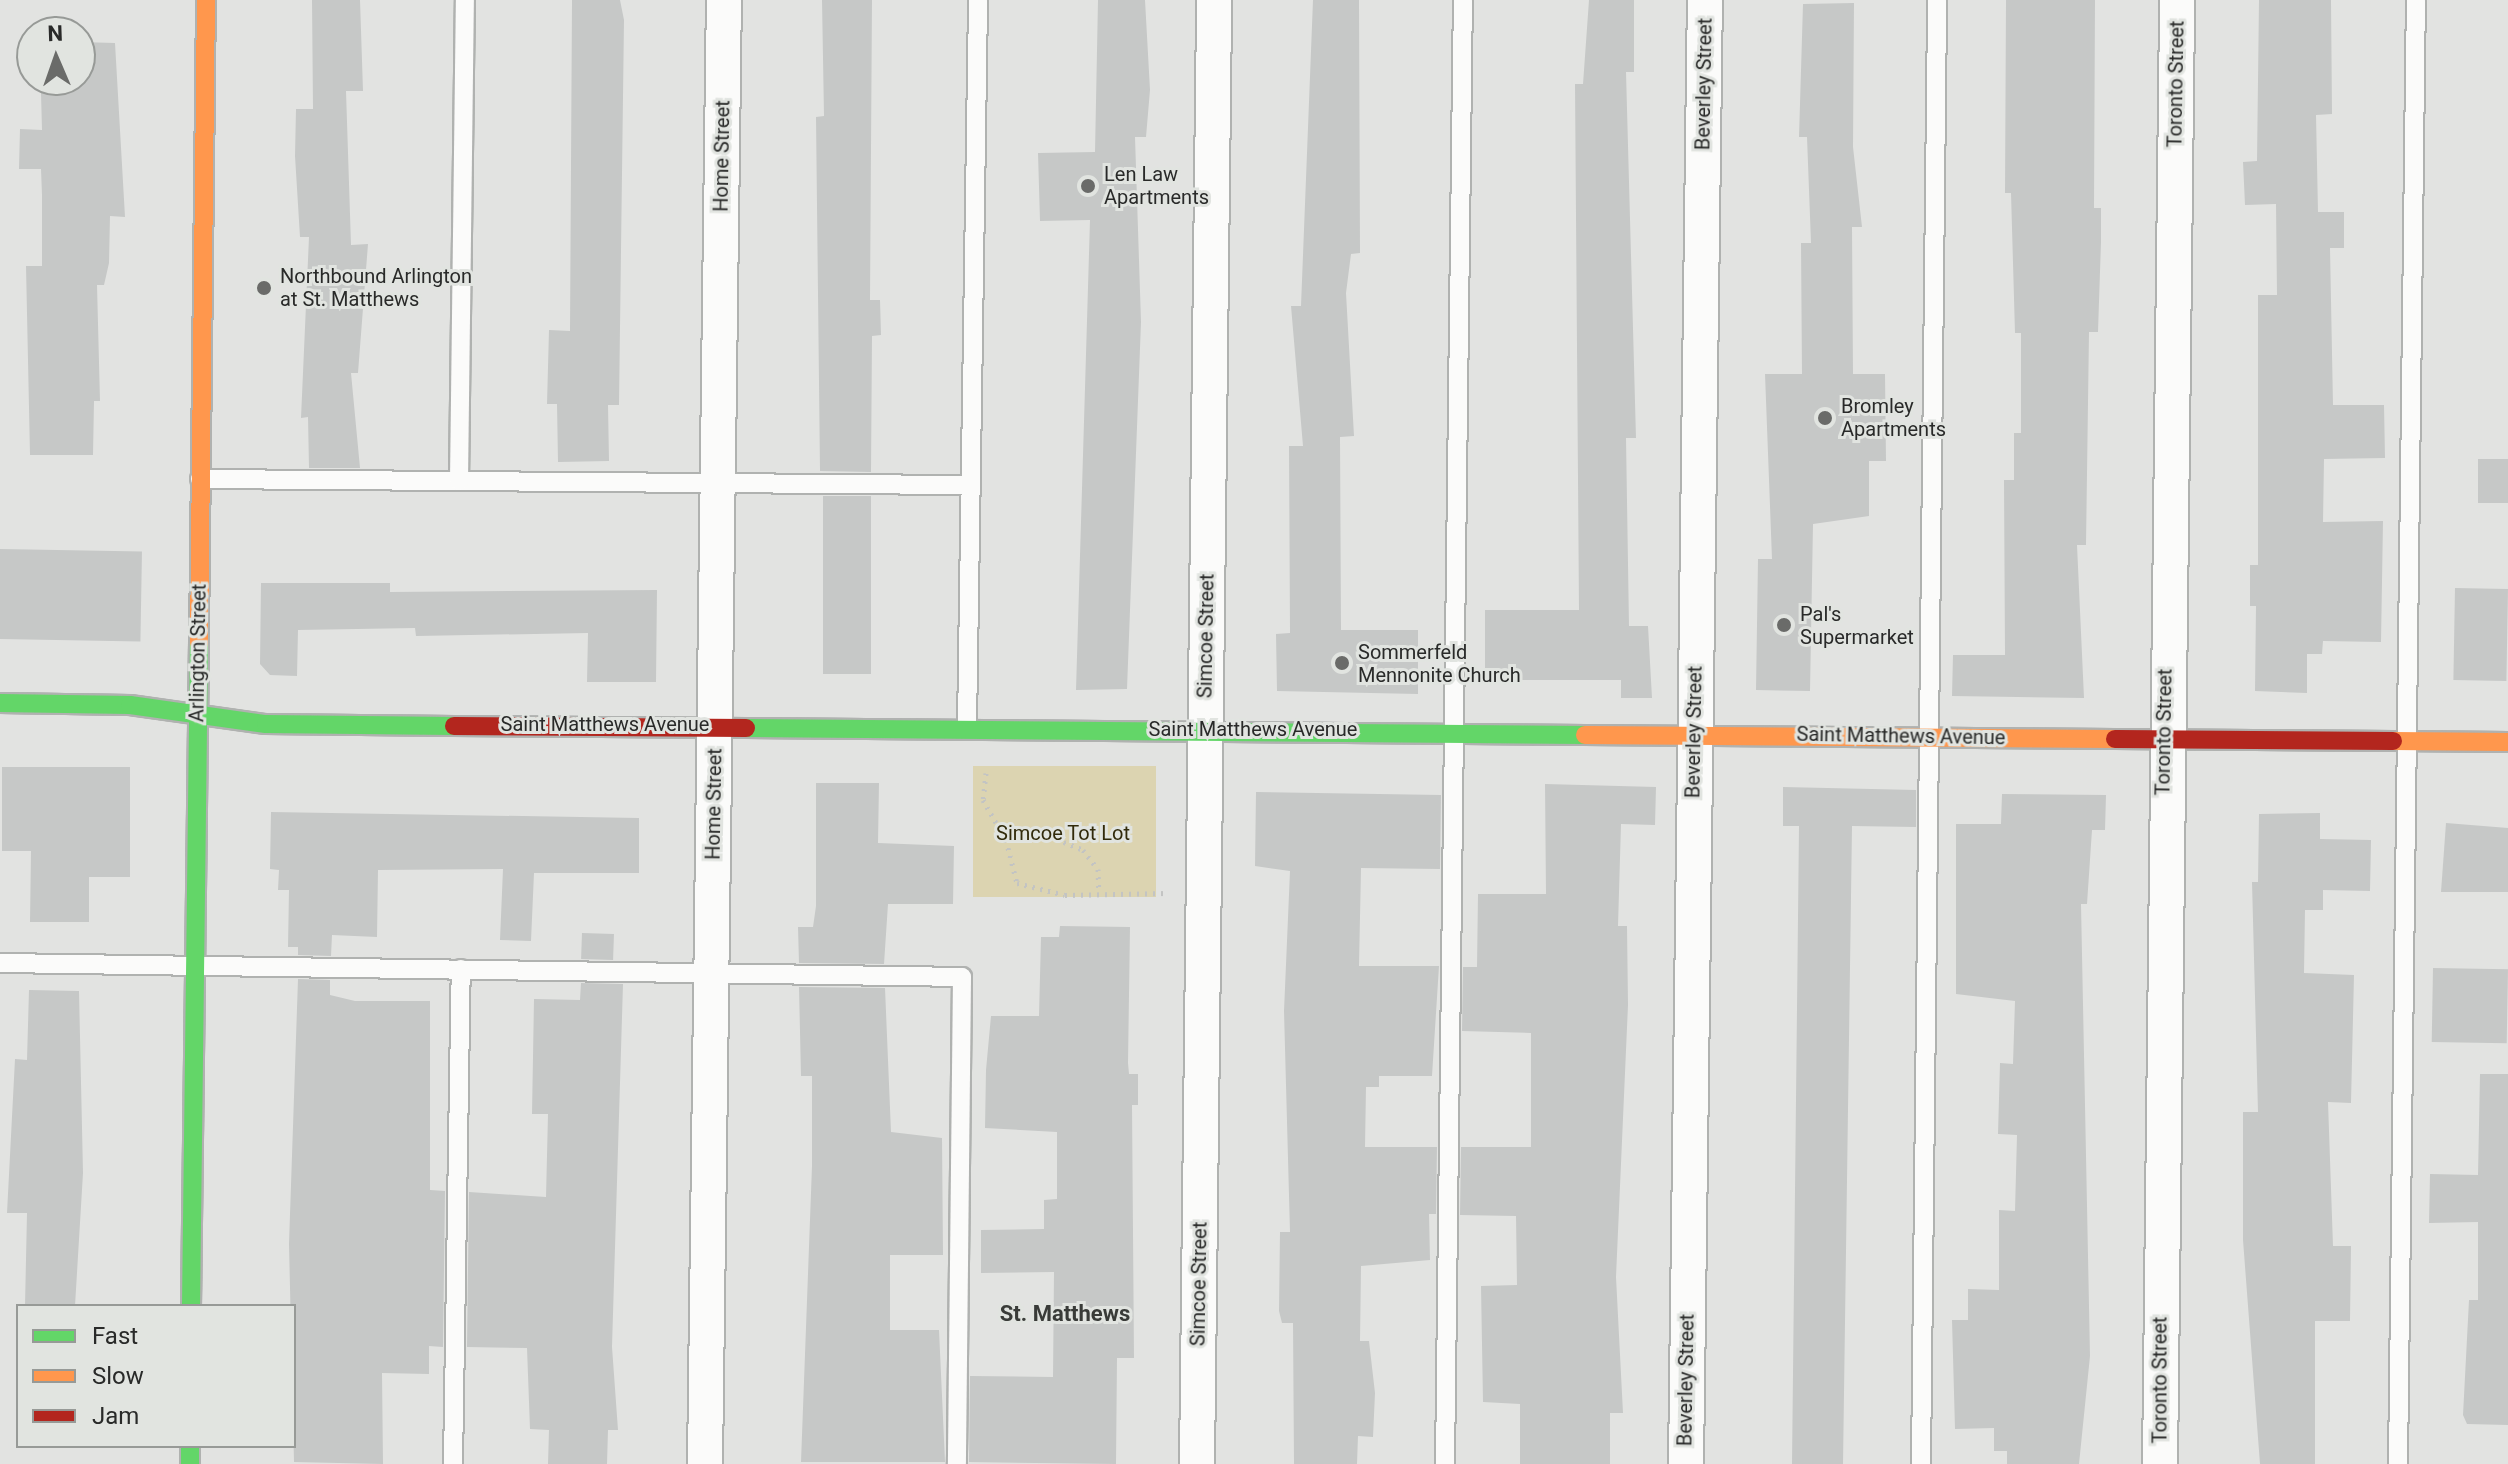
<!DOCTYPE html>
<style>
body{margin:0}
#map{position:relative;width:2508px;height:1464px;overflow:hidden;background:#e2e3e1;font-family:Roboto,sans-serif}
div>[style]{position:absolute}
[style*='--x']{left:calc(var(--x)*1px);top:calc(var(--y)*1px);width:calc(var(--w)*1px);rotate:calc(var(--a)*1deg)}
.green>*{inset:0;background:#dcd4b1;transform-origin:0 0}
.building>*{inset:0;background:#c6c8c7;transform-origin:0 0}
.path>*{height:5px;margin-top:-2.5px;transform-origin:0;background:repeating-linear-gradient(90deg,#c3c4c3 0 2px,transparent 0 8px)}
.roads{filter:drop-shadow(2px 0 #b0b2b0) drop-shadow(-2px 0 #b0b2b0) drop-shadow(0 2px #b0b2b0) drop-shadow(0 -2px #b0b2b0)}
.lane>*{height:18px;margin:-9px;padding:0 9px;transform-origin:9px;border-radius:9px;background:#fbfbfa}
.street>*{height:34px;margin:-17px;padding:0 17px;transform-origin:17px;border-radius:17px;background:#fbfbfa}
.fast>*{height:18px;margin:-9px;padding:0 9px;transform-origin:9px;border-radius:9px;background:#63d668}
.slow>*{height:18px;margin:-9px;padding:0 9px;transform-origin:9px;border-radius:9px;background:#ff974d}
.jam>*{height:18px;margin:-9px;padding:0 9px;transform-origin:9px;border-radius:9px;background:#b3261e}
.dots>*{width:22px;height:22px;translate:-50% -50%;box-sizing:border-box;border:4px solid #e1e4e0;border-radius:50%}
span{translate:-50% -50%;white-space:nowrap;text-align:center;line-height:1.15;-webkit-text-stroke:6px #e1e4e0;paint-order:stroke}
.street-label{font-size:20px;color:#292a29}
.poi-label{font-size:20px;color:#292a29}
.left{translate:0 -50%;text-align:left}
.park-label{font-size:20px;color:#312a0b}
.neighbourhood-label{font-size:22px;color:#393b38;font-weight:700}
.legend{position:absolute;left:16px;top:1304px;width:280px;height:144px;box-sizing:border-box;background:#e1e4e0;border:2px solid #979a97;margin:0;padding:10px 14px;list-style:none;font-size:24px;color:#292a29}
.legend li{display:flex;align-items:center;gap:16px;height:40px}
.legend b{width:40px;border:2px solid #979a97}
.north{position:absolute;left:16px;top:16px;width:80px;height:80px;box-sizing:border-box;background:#e1e4e0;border:2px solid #979a97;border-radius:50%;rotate:358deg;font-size:22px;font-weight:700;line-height:32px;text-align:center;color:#292a29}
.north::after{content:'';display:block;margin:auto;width:28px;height:36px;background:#6a6b69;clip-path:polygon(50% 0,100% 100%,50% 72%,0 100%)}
</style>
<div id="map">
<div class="green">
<div style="left:1156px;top:766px;width:131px;height:183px;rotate:90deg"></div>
</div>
<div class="building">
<div style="clip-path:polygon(312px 0,360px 0,363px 91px,346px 91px,351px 245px,368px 244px,358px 373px,351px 373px,360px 468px,309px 468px,308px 417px,301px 418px,309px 237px,300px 237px,295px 156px,296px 109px,313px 109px)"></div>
<div style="clip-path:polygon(572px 0,620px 0,624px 20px,619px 405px,608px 405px,609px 461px,558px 462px,557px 404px,547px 404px,549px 330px,570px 331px)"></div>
<div style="clip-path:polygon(822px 0,872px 0,870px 300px,880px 300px,881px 335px,872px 336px,871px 472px,820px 471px,816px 117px,824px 116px)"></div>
<div style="clip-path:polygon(1098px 0,1145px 0,1150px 90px,1146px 137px,1135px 137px,1141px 322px,1127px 689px,1076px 690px,1090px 220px,1040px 221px,1038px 153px,1095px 152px)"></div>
<div style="clip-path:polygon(1313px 0,1359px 0,1360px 253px,1351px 254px,1346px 293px,1354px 436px,1340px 437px,1341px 630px,1418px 630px,1418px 694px,1277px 691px,1276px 634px,1290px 633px,1289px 446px,1303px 446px,1291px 306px,1301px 306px)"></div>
<div style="clip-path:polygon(1589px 0,1634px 0,1634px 72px,1626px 72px,1636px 438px,1626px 438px,1629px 626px,1648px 626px,1652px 698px,1621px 698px,1621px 680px,1485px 680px,1485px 610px,1579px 610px,1575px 84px,1583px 84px)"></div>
<div style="clip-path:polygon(2006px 0,2095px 0,2094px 208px,2101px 208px,2101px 242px,2098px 332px,2089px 332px,2086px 545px,2077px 545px,2084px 698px,1952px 696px,1953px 655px,2005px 655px,2004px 480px,2014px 480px,2014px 433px,2021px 433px,2021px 333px,2015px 333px,2011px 193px,2005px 193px)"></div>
<div style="clip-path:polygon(2259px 0,2331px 0,2332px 114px,2316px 115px,2318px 212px,2344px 212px,2344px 248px,2330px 248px,2333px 405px,2384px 405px,2385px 458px,2324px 459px,2323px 522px,2383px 521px,2381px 642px,2323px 641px,2322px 654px,2307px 654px,2307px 693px,2255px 691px,2256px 606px,2250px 606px,2250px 565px,2258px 565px,2258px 295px,2277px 295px,2276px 204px,2245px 205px,2243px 162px,2257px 161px)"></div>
<div style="clip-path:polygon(1854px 3px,1853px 147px,1862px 227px,1852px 227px,1853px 374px,1885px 374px,1886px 461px,1869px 461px,1869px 516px,1813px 524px,1810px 691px,1756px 690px,1758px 559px,1772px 559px,1765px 374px,1802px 374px,1801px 243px,1811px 243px,1807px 137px,1799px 137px,1803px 4px)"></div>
<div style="clip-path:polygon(80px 42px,115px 43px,125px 217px,110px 216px,109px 263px,104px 285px,97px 285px,100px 401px,94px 401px,93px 455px,30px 455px,26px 266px,42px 266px,42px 195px,41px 169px,19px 169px,20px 129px,42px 130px,41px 93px,61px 92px,62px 80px,80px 80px)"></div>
<div style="left:2478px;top:459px;width:30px;height:44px"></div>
<div style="left:823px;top:496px;width:48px;height:178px"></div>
<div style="left:0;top:549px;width:142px;height:90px;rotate:1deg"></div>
<div style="clip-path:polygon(261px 583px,390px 583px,390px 592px,657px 590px,656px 682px,587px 682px,588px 633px,416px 636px,415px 628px,298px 630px,297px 676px,270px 675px,260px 664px)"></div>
<div style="left:2455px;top:588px;width:53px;height:92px;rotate:1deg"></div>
<div style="clip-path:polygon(2px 767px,130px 767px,130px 877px,89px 877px,89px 922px,30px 922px,31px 851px,2px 851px)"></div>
<div style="clip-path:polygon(816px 783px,879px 783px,878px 843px,954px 846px,953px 904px,888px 904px,884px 964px,799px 963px,798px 927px,813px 927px,816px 906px)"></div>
<div style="clip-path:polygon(1545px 784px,1656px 787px,1655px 825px,1621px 824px,1618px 926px,1627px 926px,1628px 1005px,1616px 1277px,1623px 1413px,1610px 1413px,1610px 1464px,1520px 1464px,1520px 1404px,1483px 1402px,1481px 1286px,1517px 1285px,1516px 1216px,1460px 1215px,1461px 1147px,1531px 1147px,1531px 1033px,1462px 1031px,1463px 967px,1477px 967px,1478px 894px,1546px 894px)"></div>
<div style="clip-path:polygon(1783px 787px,1916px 790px,1916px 827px,1852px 826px,1843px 1464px,1792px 1464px,1799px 826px,1783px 826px)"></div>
<div style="clip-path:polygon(1256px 792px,1441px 795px,1440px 869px,1361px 868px,1359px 966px,1439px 966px,1432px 1076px,1379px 1076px,1379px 1087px,1366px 1087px,1365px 1147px,1437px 1147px,1436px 1214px,1429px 1214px,1430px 1260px,1361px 1266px,1360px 1341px,1369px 1341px,1375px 1393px,1373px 1437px,1358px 1436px,1357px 1464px,1294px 1464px,1293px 1323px,1282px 1323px,1279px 1311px,1280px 1232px,1290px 1232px,1284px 1011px,1290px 871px,1255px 866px)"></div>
<div style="clip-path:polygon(2002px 794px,2106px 795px,2105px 830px,2092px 830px,2087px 904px,2081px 904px,2090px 1356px,2079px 1464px,2007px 1464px,2007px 1451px,1994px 1451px,1994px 1428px,1955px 1429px,1952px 1320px,1968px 1320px,1968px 1289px,1999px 1290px,1999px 1210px,2015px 1211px,2017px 1135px,1998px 1134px,2000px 1063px,2013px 1064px,2015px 1001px,1956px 994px,1956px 824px,2001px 824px)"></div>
<div style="clip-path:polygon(271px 812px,639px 818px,639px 873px,534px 873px,531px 941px,500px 940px,503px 869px,378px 870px,377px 937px,332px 935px,331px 956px,298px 955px,298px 947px,288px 947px,289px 890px,278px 890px,279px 870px,270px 869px)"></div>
<div style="clip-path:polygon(2320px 813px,2320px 839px,2371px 840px,2370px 891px,2323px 890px,2323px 910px,2305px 910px,2304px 973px,2354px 975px,2351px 1103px,2328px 1102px,2333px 1246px,2351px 1246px,2350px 1321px,2315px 1321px,2315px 1464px,2260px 1464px,2243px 1240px,2243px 1112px,2258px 1112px,2252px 882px,2258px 882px,2259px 814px)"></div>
<div style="clip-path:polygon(2446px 823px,2508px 828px,2508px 892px,2441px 892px)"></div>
<div style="clip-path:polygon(1060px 926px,1130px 927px,1128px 1063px,1129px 1074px,1138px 1074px,1138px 1105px,1132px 1105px,1134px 1358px,1117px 1358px,1116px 1464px,969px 1462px,970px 1376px,1053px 1377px,1054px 1272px,981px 1273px,981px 1230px,1044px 1229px,1044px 1200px,1057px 1199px,1057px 1132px,985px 1128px,986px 1070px,991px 1016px,1039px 1016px,1041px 937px,1059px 937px)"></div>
<div style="left:582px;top:933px;width:32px;height:26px;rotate:2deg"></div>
<div style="left:2433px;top:968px;width:75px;height:74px;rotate:1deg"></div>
<div style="clip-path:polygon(298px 979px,330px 980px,330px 995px,355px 1001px,430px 1001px,430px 1190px,445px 1191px,443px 1347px,429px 1346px,429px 1374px,382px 1373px,383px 1464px,294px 1462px,289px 1244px)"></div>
<div style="clip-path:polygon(581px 983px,623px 984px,612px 1347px,618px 1430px,608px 1430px,607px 1464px,548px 1464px,549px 1430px,530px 1429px,527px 1348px,467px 1347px,469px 1192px,546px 1197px,548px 1114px,532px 1114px,534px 999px,580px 1000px)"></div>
<div style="clip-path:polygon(799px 987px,885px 988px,891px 1132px,942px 1138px,943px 1255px,890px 1255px,890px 1330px,939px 1330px,945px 1462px,801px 1462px,812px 1166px,812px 1076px,801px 1076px)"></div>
<div style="clip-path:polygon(29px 990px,79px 991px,83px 1173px,75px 1306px,25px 1306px,27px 1213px,7px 1213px,15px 1059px,27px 1060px)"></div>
<div style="clip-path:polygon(2480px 1074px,2508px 1074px,2508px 1425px,2467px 1424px,2463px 1415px,2469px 1300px,2478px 1300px,2478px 1222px,2429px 1223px,2430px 1174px,2478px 1175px)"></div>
</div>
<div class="path">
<div style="--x:986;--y:773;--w:27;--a:96"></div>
<div style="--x:983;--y:800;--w:46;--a:60.1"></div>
<div style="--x:1006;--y:840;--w:44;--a:75.7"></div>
<div style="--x:1017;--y:883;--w:49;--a:14"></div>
<div style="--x:1065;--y:895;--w:102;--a:-1.1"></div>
<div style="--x:1003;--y:833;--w:46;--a:3.7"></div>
<div style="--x:1049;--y:836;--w:37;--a:22"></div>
<div style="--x:1083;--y:850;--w:24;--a:52"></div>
<div style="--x:1098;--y:869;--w:23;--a:88"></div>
</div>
<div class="roads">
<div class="lane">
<div style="--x:200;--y:479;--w:771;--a:0.45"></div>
<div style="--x:459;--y:481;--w:481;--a:-89.3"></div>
<div style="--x:967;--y:727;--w:727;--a:-89.13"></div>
<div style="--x:0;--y:963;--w:962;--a:0.83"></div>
<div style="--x:962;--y:977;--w:487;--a:90.6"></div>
<div style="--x:453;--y:1464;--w:495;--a:-89.1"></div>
<div style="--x:1445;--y:1464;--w:1464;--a:-89.3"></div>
<div style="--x:1921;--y:1464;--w:1464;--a:-89.37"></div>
<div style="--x:2398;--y:1464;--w:1464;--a:-89.3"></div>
</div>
<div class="street">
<div style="--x:705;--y:1464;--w:1464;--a:-89.26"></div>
<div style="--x:1197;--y:1464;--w:1464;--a:-89.33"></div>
<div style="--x:1686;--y:1464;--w:1464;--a:-89.26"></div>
<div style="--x:2160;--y:1464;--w:1464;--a:-89.33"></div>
</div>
<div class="fast">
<div style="--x:0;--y:703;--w:130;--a:0.9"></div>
<div style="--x:130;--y:705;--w:137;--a:8"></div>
<div style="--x:266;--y:724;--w:188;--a:0.6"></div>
<div style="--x:746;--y:728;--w:839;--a:0.48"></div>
<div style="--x:191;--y:1306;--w:663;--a:-89.31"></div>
<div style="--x:190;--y:1446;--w:18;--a:90"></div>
</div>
<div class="slow">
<div style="--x:199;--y:643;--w:643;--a:-89.38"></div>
<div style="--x:1585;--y:735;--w:530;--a:0.43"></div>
<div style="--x:2393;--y:741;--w:115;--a:0.5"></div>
</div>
<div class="jam">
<div style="--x:454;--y:726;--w:292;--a:0.4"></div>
<div style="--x:2115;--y:739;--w:278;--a:0.4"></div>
</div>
</div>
<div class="dots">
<div style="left:1088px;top:186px;background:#6a6b69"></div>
<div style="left:264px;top:288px;background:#6a6b69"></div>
<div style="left:1825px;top:418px;background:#6a6b69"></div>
<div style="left:1784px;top:625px;background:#6a6b69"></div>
<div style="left:1342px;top:663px;background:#6a6b69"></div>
</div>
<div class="street-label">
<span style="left:1704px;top:84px;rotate:-89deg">Beverley Street</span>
<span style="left:2176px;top:84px;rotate:-89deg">Toronto Street</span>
<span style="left:722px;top:156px;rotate:-89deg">Home Street</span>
<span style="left:1206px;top:636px;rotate:-89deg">Simcoe Street</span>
<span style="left:198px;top:653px;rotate:-89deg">Arlington Street</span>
<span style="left:605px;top:724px">Saint Matthews Avenue</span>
<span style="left:1253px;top:729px">Saint Matthews Avenue</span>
<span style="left:1694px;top:732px;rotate:-89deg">Beverley Street</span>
<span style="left:2164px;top:732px;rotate:-89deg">Toronto Street</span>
<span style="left:1901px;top:736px;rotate:1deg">Saint Matthews Avenue</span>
<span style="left:714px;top:804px;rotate:-89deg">Home Street</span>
<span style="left:1199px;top:1284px;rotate:-89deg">Simcoe Street</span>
<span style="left:1686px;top:1380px;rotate:-89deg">Beverley Street</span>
<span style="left:2160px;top:1380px;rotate:-90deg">Toronto Street</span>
</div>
<div class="poi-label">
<span class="left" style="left:1104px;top:186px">Len Law<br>Apartments</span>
<span class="left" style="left:280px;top:288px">Northbound Arlington<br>at St. Matthews</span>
<span class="left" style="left:1841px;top:418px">Bromley<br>Apartments</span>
<span class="left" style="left:1800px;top:626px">Pal's<br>Supermarket</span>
<span class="left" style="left:1358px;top:664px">Sommerfeld<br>Mennonite Church</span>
</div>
<div class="park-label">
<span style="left:1063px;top:833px">Simcoe Tot Lot</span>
</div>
<div class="neighbourhood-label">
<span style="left:1065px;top:1314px">St. Matthews</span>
</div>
<ul class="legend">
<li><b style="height:10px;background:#63d668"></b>Fast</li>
<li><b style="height:10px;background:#ff974d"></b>Slow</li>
<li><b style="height:10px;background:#b3261e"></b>Jam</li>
</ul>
<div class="north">N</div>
</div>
